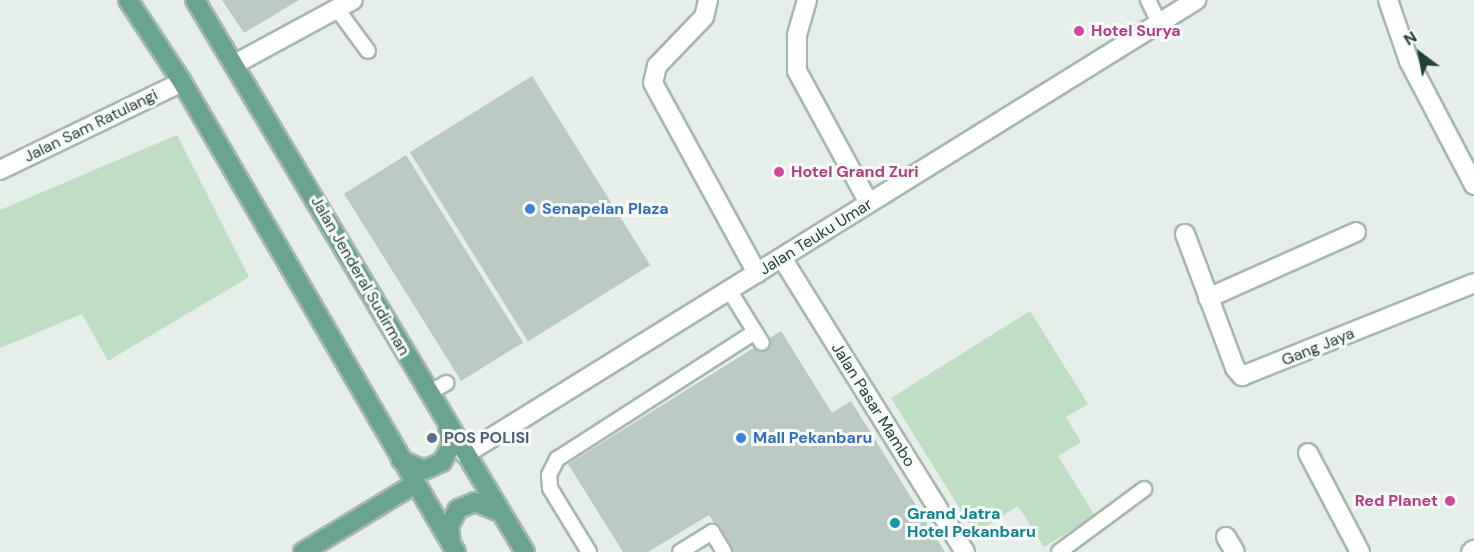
<!DOCTYPE html>
<style>
body{margin:0}
#map{position:relative;width:1474px;height:552px;overflow:hidden;background:#e5eee9;font-family:"DM Sans",sans-serif}
div>[style]{position:absolute}
[style*='--x']{left:calc(var(--x)*1px);top:calc(var(--y)*1px);width:calc(var(--w)*1px);rotate:calc(var(--a)*1deg)}
.green>*{inset:0;background:#bedfc4}
.building>*{inset:0;background:#bac9c2;transform-origin:0 0}
.roads{filter:drop-shadow(2px 0 #a7b7b0) drop-shadow(-2px 0 #a7b7b0) drop-shadow(0 2px #a7b7b0) drop-shadow(0 -2px #a7b7b0)}
.lane>*{height:14px;margin:-7px;padding:0 7px;transform-origin:7px;border-radius:7px;background:#fff}
.street>*{height:18px;margin:-9px;padding:0 9px;transform-origin:9px;border-radius:9px;background:#fff}
.secondary>*{height:18px;margin:-9px;padding:0 9px;transform-origin:9px;border-radius:9px;background:#fff}
.primary>*{height:18px;margin:-9px;padding:0 9px;transform-origin:9px;border-radius:9px;background:#6aa48e}
.dots>*{width:16px;height:16px;translate:-50% -50%;box-sizing:border-box;border:3px solid #f6faf8;border-radius:50%}
span{translate:-50% -50%;white-space:nowrap;text-align:center;line-height:1.15;-webkit-text-stroke:6px #f6faf8;paint-order:stroke}
.hotel-label{font-size:16px;color:#b23c85;font-weight:700}
.left{translate:0 -50%;text-align:left}
.right{translate:-100% -50%;text-align:right}
.street-label{font-size:16px;color:#244136}
.shop-label{font-size:16px;color:#366cbe;font-weight:700}
.service-label{font-size:16px;color:#4e5e75;font-weight:700}
.culture-label{font-size:16px;color:#0d838f;font-weight:700}
.north{position:absolute;left:1390px;top:24px;width:60px;height:60px;-webkit-text-stroke:4px #f6faf8;paint-order:stroke;rotate:328deg;font-size:16px;font-weight:700;line-height:24px;text-align:center;color:#244136}
.north::after{content:'';display:block;margin:auto;width:21px;height:27px;background:#244136;clip-path:polygon(50% 0,100% 100%,50% 72%,0 100%)}
</style>
<div id="map">
<div class="green">
<div style="clip-path:polygon(177px 135px,249px 277px,108px 361px,82px 314px,0 348px,0 210px)"></div>
<div style="clip-path:polygon(1030px 311px,1088px 404px,1066px 417px,1081px 442px,1058px 456px,1095px 516px,1044px 547px,1018px 506px,975px 533px,891px 398px)"></div>
</div>
<div class="building">
<div style="clip-path:polygon(222px 0,299px 0,244px 33px)"></div>
<div style="left:532px;top:76px;width:223px;height:144px;rotate:58deg"></div>
<div style="left:406px;top:155px;width:221px;height:73px;rotate:58deg"></div>
<div style="clip-path:polygon(781px 331px,832px 413px,851px 401px,945px 552px,732px 552px,709px 515px,648px 552px,623px 552px,568px 464px)"></div>
</div>
<div class="roads">
<div class="lane">
<div style="--x:1148;--y:0;--w:25;--a:64"></div>
<div style="--x:337;--y:9;--w:52;--a:53.6"></div>
<div style="--x:729;--y:290;--w:62;--a:58.1"></div>
<div style="--x:429;--y:393;--w:20;--a:-30"></div>
<div style="--x:589;--y:552;--w:75;--a:-121.4"></div>
<div style="--x:550;--y:488;--w:13;--a:-94"></div>
<div style="--x:549;--y:475;--w:18;--a:-63"></div>
<div style="--x:557;--y:459;--w:235;--a:-32.7"></div>
<div style="--x:680;--y:552;--w:38;--a:-32"></div>
<div style="--x:712;--y:532;--w:23;--a:59"></div>
<div style="--x:1059;--y:552;--w:106;--a:-36.5"></div>
</div>
<div class="street">
<div style="--x:708;--y:0;--w:17;--a:103"></div>
<div style="--x:704;--y:17;--w:68;--a:133.8"></div>
<div style="--x:657;--y:66;--w:17;--a:103"></div>
<div style="--x:653;--y:83;--w:217;--a:61.3"></div>
<div style="--x:807;--y:0;--w:37;--a:106"></div>
<div style="--x:797;--y:36;--w:35;--a:90"></div>
<div style="--x:797;--y:71;--w:150;--a:61.4"></div>
<div style="--x:1388;--y:0;--w:65;--a:71"></div>
<div style="--x:1409;--y:61;--w:140;--a:62.3"></div>
<div style="--x:1185;--y:234;--w:143;--a:69.5"></div>
<div style="--x:1235;--y:368;--w:11;--a:49"></div>
<div style="--x:1242;--y:376;--w:250;--a:-21.8"></div>
<div style="--x:782;--y:258;--w:346;--a:58.1"></div>
<div style="--x:1208;--y:298;--w:162;--a:-24"></div>
<div style="--x:1308;--y:453;--w:112;--a:62.3"></div>
<div style="--x:1226;--y:537;--w:17;--a:59"></div>
</div>
<div class="secondary">
<div style="--x:235;--y:64;--w:134;--a:-28.5"></div>
<div style="--x:0;--y:170;--w:202;--a:-25.8"></div>
<div style="--x:465;--y:454;--w:861;--a:-31.84"></div>
<div style="--x:1471;--y:552;--w:4;--a:-34"></div>
</div>
<div class="primary">
<div style="--x:128;--y:0;--w:98;--a:56.6"></div>
<div style="--x:182;--y:82;--w:544;--a:59.76"></div>
<div style="--x:195;--y:0;--w:643;--a:59.13"></div>
<div style="--x:401;--y:460;--w:25;--a:23"></div>
<div style="--x:424;--y:470;--w:20;--a:-24"></div>
<div style="--x:442;--y:462;--w:18;--a:-61"></div>
<div style="--x:451;--y:446;--w:19;--a:-99"></div>
<div style="--x:451;--y:543;--w:17;--a:-97"></div>
<div style="--x:449;--y:526;--w:19;--a:-62"></div>
<div style="--x:458;--y:509;--w:18;--a:-22"></div>
<div style="--x:475;--y:502;--w:27;--a:22"></div>
<div style="--x:303;--y:552;--w:131;--a:-31.3"></div>
</div>
</div>
<div class="dots">
<div style="left:1079px;top:31px;background:#d1479c"></div>
<div style="left:779px;top:172px;background:#d1479c"></div>
<div style="left:530px;top:209px;background:#3f7fe0"></div>
<div style="left:432px;top:438px;background:#5c6f8a"></div>
<div style="left:741px;top:438px;background:#3f7fe0"></div>
<div style="left:1450px;top:501px;background:#d1479c"></div>
<div style="left:895px;top:523px;background:#0f9aa8"></div>
</div>
<div class="hotel-label">
<span class="left" style="left:1091px;top:31px">Hotel Surya</span>
<span class="left" style="left:791px;top:172px">Hotel Grand Zuri</span>
<span class="right" style="left:1438px;top:501px">Red Planet</span>
</div>
<div class="street-label">
<span style="left:91px;top:126px;rotate:-26deg">Jalan Sam Ratulangi</span>
<span style="left:816px;top:237px;rotate:-32deg">Jalan Teuku Umar</span>
<span style="left:360px;top:276px;rotate:60deg">Jalan Jenderal Sudirman</span>
<span style="left:1318px;top:347px;rotate:-22deg">Gang Jaya</span>
<span style="left:873px;top:405px;rotate:58deg">Jalan Pasar Mambo</span>
</div>
<div class="shop-label">
<span class="left" style="left:542px;top:209px">Senapelan Plaza</span>
<span class="left" style="left:753px;top:438px">Mall Pekanbaru</span>
</div>
<div class="service-label">
<span class="left" style="left:444px;top:438px">POS POLISI</span>
</div>
<div class="culture-label">
<span class="left" style="left:907px;top:523px">Grand Jatra<br>Hotel Pekanbaru</span>
</div>
<div class="north">N</div>
</div>
